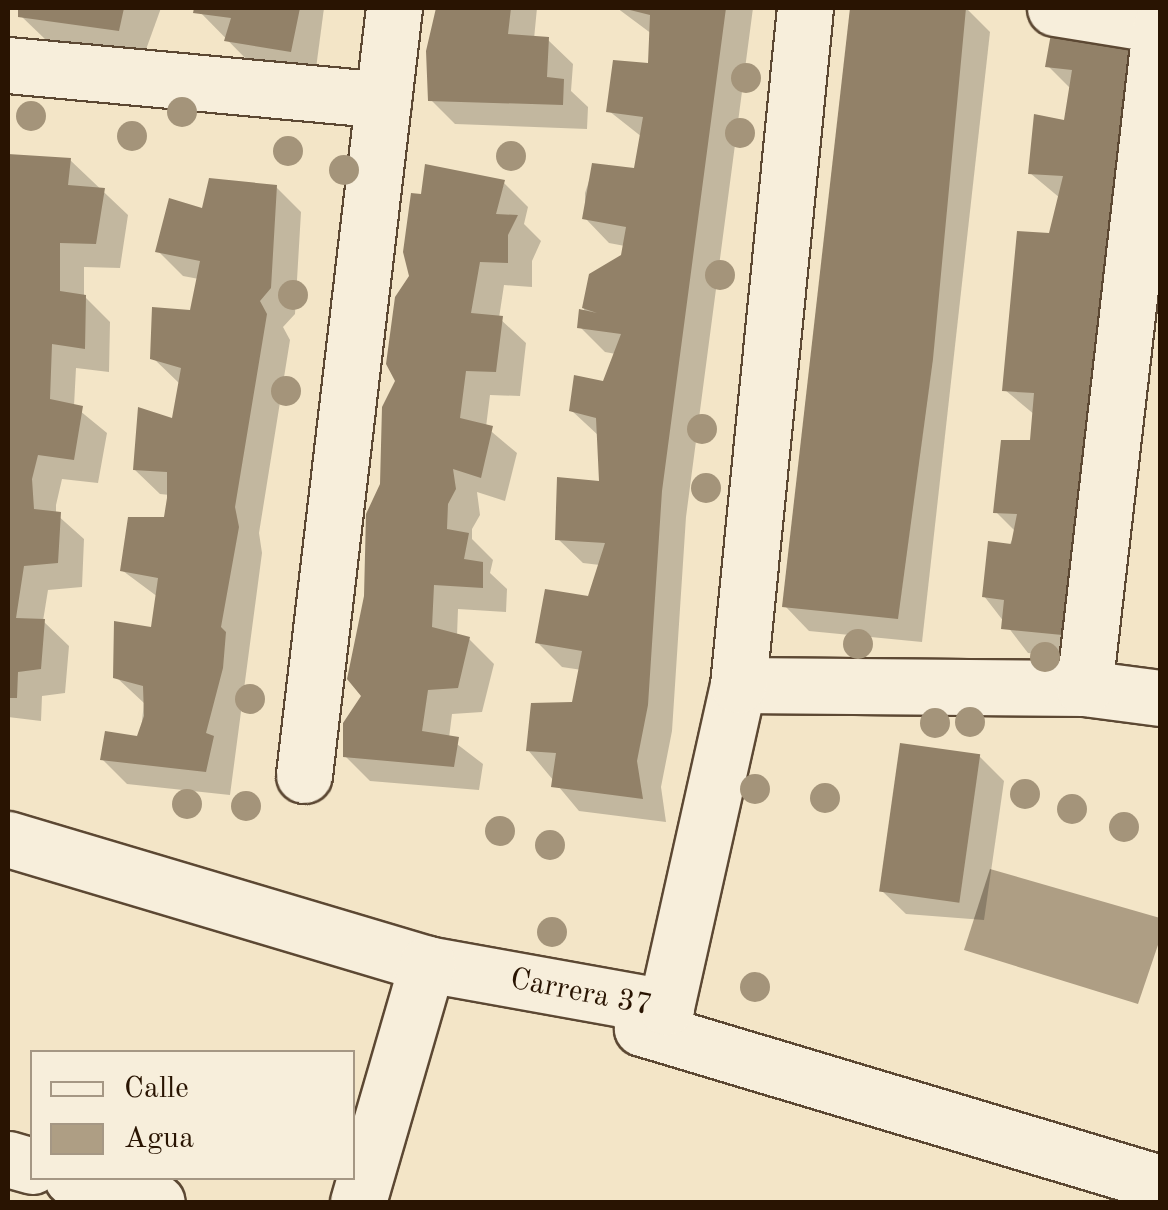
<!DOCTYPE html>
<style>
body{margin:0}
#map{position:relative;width:1168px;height:1210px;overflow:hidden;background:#f3e5c7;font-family:"Old Standard TT",serif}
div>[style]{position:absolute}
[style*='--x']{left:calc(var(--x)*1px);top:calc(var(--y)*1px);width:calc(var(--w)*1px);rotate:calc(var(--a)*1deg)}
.water>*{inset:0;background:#ae9e84}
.shadow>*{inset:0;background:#0003}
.building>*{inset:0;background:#928168;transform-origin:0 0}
.roads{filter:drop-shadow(2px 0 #5c4833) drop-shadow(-2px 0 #5c4833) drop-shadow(0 2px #5c4833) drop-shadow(0 -2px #5c4833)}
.minor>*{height:55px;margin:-27.5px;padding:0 27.5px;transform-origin:27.5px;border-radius:27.5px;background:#f7eedb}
.trees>*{width:30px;height:30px;margin:-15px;border-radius:50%;background:#a4947a}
span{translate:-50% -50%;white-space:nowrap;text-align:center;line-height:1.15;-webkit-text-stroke:8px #f7eedb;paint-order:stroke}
.street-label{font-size:30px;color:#291402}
.frame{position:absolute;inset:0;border:10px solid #291402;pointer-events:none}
.legend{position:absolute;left:30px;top:1050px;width:325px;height:130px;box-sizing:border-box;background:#f7eedb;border:2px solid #a59784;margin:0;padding:12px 18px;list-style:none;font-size:30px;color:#291402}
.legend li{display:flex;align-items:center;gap:20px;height:50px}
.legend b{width:50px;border:2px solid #a59784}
</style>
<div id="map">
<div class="water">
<div style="clip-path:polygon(990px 869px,1160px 918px,1160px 939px,1138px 1004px,964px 950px)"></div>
</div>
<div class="shadow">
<div style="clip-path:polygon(22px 8px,161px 8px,144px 55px,46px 40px,21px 16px)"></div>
<div style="clip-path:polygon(196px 8px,324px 8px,315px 76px,252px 65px)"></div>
<div style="clip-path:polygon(439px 8px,537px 8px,534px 39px,548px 40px,573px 64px,571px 91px,588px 107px,587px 129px,455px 124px,430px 99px,428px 52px)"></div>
<div style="clip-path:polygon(617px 8px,753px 8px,686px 517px,672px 731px,661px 787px,666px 822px,579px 811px,528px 750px,574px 704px,582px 670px,562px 667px,537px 642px,589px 599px,600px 565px,583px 563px,558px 539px,602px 484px,599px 436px,571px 410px,605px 384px,616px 354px,605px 352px,580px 327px,592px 276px,623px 257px,625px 246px,609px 243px,585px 218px,585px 193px,594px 166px,636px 171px,642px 137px,609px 111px,651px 66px,652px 34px)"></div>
<div style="clip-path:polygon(852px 8px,966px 8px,990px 32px,922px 642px,809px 631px,785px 606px)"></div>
<div style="clip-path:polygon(1151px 41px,1108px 660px,1028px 653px,984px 596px,1016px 532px,996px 512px,1032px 443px,1035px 415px,1005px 390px,1060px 198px,1030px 173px,1066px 123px,1071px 89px,1048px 66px)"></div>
<div style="clip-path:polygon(8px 156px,70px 160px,128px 215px,120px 268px,84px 267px,84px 296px,110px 322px,109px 372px,76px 368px,74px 406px,107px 433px,98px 483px,62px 479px,56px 505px,56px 514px,84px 539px,82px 587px,48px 590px,43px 621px,69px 646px,65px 693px,42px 696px,41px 721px,8px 717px)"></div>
<div style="clip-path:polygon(504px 183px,528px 207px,524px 224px,541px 241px,532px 261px,532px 287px,504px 285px,499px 318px,526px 343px,520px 396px,490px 395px,486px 427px,517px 453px,505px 501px,477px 492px,480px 515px,472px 529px,472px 539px,493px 560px,490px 573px,507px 589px,506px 612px,458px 609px,457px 636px,469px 639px,494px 664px,482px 712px,452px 714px,449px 738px,483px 764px,479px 790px,370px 781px,345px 756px,364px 696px,350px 679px)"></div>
<div style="clip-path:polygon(276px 187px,301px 212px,295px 314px,283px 327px,290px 340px,259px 533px,262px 553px,230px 795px,127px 784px,102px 759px,140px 739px,144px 703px,116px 677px,153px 630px,158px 597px,123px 571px,166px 520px,170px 495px,160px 494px,135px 470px,174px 421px,180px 384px,153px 358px,192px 313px,199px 279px,183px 276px,158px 251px,203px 211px)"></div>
<div style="clip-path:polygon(979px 756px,1004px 781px,984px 920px,906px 914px,881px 890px)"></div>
</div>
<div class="building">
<div style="clip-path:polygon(18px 8px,124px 8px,119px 31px,18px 17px)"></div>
<div style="clip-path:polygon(194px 8px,300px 8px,291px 52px,224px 41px,231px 18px,193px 13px)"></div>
<div style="clip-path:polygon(436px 8px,511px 8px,508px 34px,549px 37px,547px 77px,564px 79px,563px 105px,428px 101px,426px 51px)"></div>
<div style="clip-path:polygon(622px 8px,726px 8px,662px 491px,648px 705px,637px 761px,643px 799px,551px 787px,556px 753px,526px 751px,531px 703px,572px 702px,582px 651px,535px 643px,545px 589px,588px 596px,605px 543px,555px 540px,557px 477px,599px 481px,596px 418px,569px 411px,574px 375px,603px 381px,621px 334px,577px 328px,579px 309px,597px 313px,582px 308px,589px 274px,621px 255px,626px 227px,582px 219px,592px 163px,634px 168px,643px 117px,606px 112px,613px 60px,648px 63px,650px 15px)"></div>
<div style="clip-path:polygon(850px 8px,966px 8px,933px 359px,898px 619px,782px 607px)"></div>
<div style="clip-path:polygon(1054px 17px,1152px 39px,1083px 637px,1001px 629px,1004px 600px,982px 597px,988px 541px,1011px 544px,1017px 514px,993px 513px,1001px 440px,1030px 440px,1034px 393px,1002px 391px,1017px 231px,1049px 233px,1063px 176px,1028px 174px,1034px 114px,1064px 120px,1072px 70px,1045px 67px)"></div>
<div style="clip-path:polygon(8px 154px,71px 158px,68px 185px,105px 188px,96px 244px,60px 243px,60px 291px,86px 295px,85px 349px,52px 344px,50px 399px,83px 406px,74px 460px,38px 455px,32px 479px,34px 509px,61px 512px,58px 563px,24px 566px,16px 618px,45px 619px,41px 669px,18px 672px,17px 698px,8px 698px)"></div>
<div style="clip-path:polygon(425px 164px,505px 180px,496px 214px,518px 215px,508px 235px,508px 263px,480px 262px,471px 313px,503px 316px,496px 372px,466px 371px,460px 418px,493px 426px,481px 478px,453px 469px,456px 489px,448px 504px,447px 529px,469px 533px,464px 559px,483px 562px,483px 588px,434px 585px,432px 627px,470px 637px,458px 688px,428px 690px,422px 731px,459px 737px,454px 767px,343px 757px,343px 723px,361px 696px,347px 679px,364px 596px,366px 514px,380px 484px,382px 407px,395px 381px,386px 364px,395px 297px,409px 276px,403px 252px,411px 193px,421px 194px)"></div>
<div style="clip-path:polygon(209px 178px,277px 185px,271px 288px,260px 301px,267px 314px,235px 507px,239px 527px,221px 627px,226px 632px,223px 668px,206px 733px,214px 736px,206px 772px,100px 760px,105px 731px,137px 736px,144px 716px,143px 686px,113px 678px,114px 621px,151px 627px,158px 578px,120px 571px,128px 517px,164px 517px,167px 498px,167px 472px,133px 470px,138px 407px,172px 418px,181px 368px,150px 359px,152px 307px,190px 310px,200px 261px,155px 252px,169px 198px,202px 208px)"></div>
<div style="left:900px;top:743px;width:81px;height:150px;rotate:8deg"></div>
</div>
<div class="roads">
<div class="minor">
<div style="--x:1055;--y:8;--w:106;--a:9.2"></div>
<div style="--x:8;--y:65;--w:377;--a:5.3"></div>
<div style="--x:738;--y:685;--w:346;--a:0.5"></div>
<div style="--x:1084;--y:688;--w:77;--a:7.5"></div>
<div style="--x:1084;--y:688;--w:664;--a:-83.43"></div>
<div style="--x:304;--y:775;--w:772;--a:-83.31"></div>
<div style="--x:8;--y:839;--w:437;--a:16.6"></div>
<div style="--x:427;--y:964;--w:243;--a:10.2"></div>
<div style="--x:666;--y:1007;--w:32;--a:139"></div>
<div style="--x:642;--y:1028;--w:541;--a:16.66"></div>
<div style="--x:666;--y:1007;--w:330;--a:-77.4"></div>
<div style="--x:738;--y:685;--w:680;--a:-84.35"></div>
<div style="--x:8;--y:1159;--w:25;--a:16"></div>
<div style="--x:72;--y:1178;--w:88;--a:15.8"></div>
<div style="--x:358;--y:1202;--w:248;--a:-73.8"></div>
</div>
</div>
<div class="trees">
<div style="left:746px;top:78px"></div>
<div style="left:182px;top:112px"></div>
<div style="left:31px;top:116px"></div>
<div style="left:740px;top:133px"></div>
<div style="left:132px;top:136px"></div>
<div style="left:288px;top:151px"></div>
<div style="left:511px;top:156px"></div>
<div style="left:344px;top:170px"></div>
<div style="left:720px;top:275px"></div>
<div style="left:293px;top:295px"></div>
<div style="left:286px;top:391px"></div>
<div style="left:702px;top:429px"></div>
<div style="left:706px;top:488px"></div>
<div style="left:858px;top:644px"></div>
<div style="left:1045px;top:657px"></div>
<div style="left:250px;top:699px"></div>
<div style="left:970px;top:722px"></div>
<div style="left:935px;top:723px"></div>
<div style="left:755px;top:789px"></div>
<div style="left:1025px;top:794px"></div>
<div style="left:825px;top:798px"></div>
<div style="left:187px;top:804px"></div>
<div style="left:246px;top:806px"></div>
<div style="left:1072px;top:809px"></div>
<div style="left:1124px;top:827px"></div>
<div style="left:500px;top:831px"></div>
<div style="left:550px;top:845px"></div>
<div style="left:552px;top:932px"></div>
<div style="left:755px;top:987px"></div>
</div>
<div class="street-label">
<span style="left:581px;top:993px;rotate:11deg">Carrera 37</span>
</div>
<div class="frame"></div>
<ul class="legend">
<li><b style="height:12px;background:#f7eedb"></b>Calle</li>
<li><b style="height:28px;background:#ae9e84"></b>Agua</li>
</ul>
</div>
